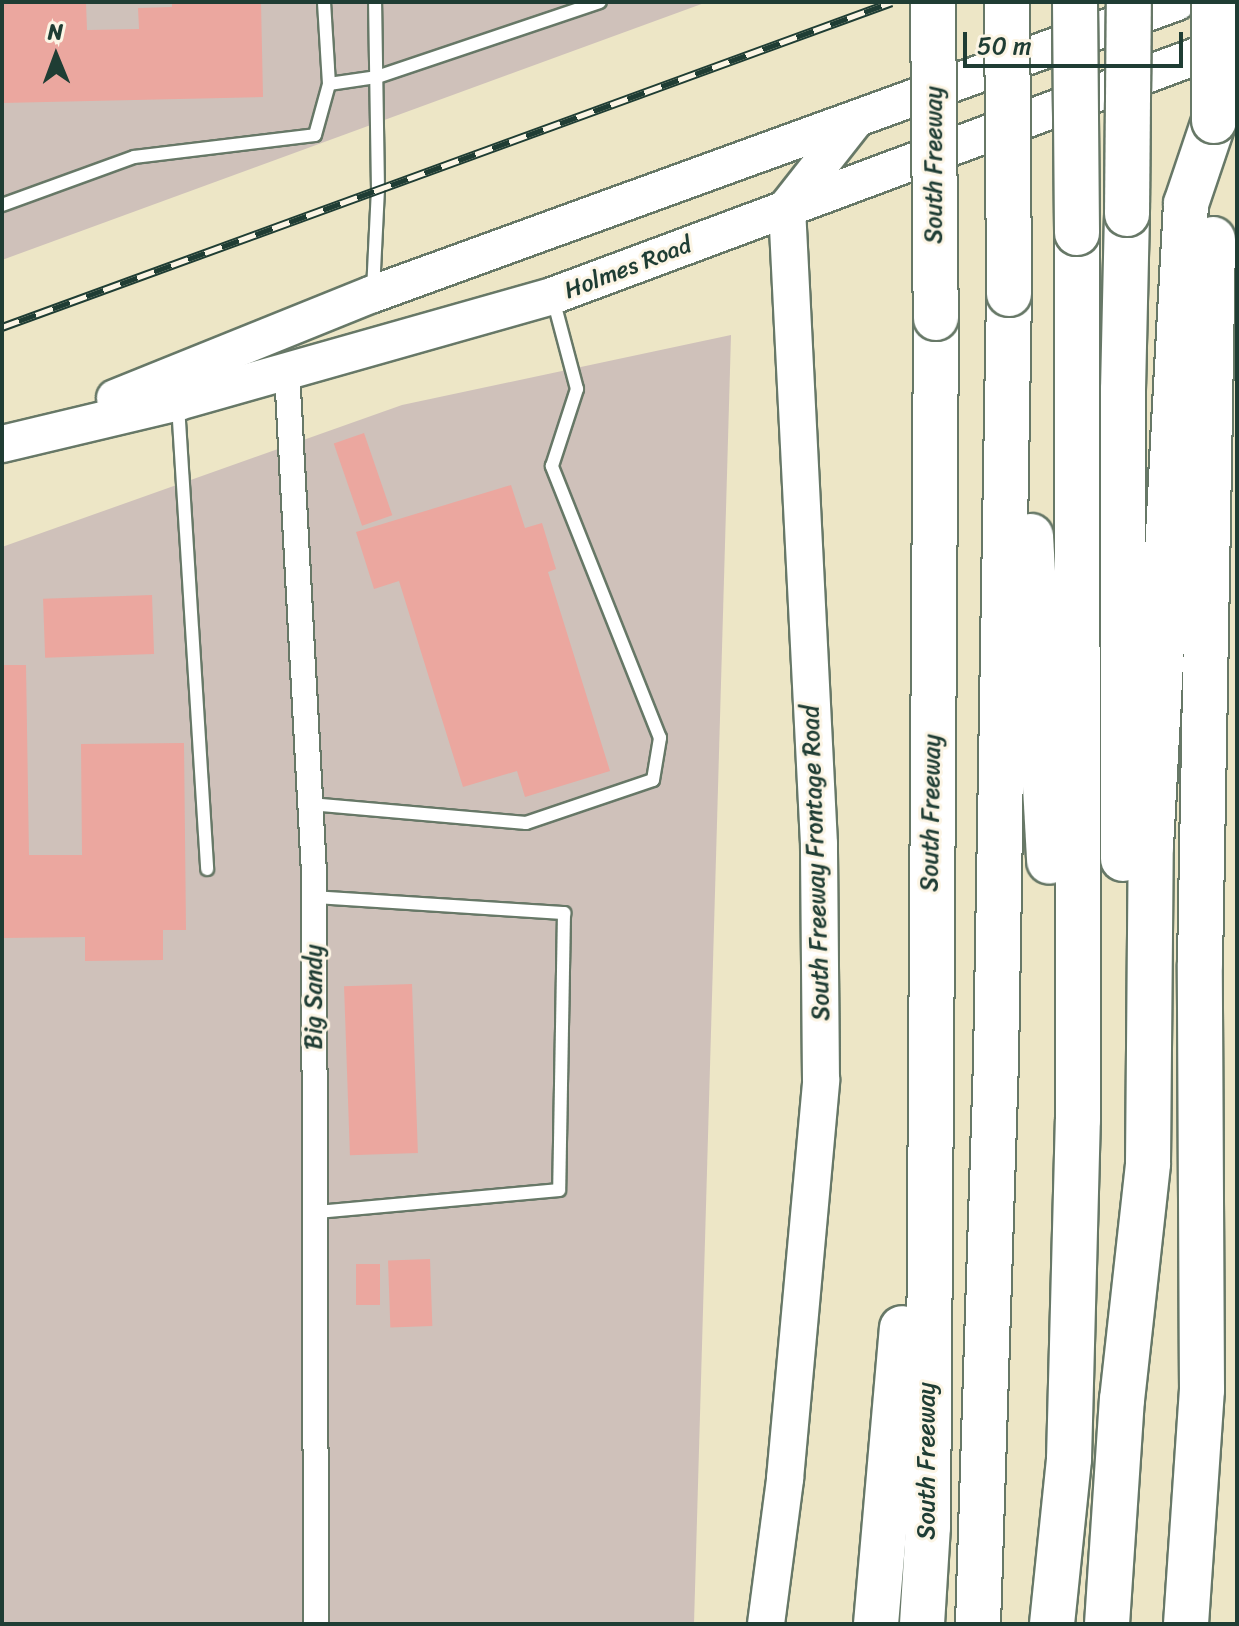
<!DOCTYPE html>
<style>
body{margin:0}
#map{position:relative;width:1239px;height:1626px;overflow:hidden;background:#ede6c6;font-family:Sriracha,sans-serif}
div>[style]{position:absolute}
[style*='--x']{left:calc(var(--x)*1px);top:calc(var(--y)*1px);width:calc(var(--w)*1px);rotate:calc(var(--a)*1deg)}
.industrial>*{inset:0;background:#cfc1ba}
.building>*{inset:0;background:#eba79f;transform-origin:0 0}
.roads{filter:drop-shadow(2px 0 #677867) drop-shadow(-2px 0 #677867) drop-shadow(0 2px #677867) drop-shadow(0 -2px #677867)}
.lane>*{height:12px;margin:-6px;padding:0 6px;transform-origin:6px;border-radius:6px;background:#fff}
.street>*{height:24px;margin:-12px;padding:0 12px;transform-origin:12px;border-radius:12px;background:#fff}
.secondary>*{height:36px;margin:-18px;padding:0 18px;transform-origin:18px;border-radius:18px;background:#fff}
.highway>*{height:44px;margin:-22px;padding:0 22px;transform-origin:22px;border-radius:22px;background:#fff}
.rail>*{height:9px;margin-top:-4.5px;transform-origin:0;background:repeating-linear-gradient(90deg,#fcf5e5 0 18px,#1f3d34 0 36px);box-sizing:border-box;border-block:2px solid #1f3d34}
.bridges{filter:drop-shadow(2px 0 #677867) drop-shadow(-2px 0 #677867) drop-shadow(0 2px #677867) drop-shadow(0 -2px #677867)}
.highway-bridge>*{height:44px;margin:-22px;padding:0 22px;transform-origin:22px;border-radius:22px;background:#fff}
span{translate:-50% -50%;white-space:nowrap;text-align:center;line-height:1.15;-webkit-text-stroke:6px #fcf5e5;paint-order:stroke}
.street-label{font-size:24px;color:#1f3d34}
.frame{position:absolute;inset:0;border:4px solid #1f3d34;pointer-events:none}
.north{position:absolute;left:16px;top:16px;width:80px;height:80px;-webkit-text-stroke:6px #fcf5e5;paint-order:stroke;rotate:359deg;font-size:22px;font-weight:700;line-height:32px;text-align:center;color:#1f3d34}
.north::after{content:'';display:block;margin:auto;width:28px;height:36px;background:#1f3d34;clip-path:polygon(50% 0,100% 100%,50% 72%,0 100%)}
.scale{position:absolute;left:963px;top:32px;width:220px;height:36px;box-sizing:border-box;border:4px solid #1f3d34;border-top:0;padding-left:10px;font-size:24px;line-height:28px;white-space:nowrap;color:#1f3d34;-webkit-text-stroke:6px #fcf5e5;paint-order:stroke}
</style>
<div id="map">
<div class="industrial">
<div style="clip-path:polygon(2px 2px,707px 2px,2px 260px)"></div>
<div style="clip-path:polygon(731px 335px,694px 1624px,2px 1624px,2px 547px,402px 405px)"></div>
</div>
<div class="building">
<div style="clip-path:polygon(2px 2px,86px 2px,87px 30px,139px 29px,138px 8px,172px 7px,172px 2px,261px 2px,263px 97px,2px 103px)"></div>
<div style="left:364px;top:433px;width:87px;height:32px;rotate:71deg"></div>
<div style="clip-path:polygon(511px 485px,525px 528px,542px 523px,556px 569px,548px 572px,610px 771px,525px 797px,517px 771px,463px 787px,399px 581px,374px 589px,356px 532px)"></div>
<div style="left:152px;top:595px;width:59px;height:109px;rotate:88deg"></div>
<div style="clip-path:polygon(2px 665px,26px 665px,29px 855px,82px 855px,81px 744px,184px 743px,186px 930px,163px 930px,163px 960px,85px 961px,85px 937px,2px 938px)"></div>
<div style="left:412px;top:984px;width:169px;height:68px;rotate:88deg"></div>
<div style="left:430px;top:1259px;width:67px;height:42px;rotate:88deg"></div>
<div style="left:356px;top:1264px;width:24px;height:41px"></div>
</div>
<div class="roads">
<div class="lane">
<div style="--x:329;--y:84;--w:49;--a:-8.3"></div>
<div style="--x:377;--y:77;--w:235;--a:-18.6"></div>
<div style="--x:2;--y:205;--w:140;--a:-20"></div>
<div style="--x:134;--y:157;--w:182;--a:-6.9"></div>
<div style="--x:315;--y:135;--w:53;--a:-74.6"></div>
<div style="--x:329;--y:84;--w:82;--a:-93.5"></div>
<div style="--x:373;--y:291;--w:101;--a:-87.2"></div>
<div style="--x:378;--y:190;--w:188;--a:-90.9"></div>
<div style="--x:178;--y:405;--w:465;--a:86.4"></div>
<div style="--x:310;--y:804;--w:217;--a:5"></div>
<div style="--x:526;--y:823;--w:134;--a:-18.7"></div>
<div style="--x:653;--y:780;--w:43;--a:-80.5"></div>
<div style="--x:660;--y:738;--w:293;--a:-111.7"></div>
<div style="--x:552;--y:466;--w:81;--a:-72"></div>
<div style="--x:577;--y:389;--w:93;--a:-104.9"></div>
<div style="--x:314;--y:897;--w:251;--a:3.7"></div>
<div style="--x:564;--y:913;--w:277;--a:91"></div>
<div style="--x:559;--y:1190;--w:245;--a:174.8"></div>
</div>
<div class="street">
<div style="--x:287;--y:371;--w:503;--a:86.92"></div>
<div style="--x:314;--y:873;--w:751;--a:89.85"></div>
</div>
<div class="secondary">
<div style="--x:115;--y:398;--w:278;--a:-22"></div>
<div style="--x:373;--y:294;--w:855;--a:-19.96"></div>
<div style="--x:2;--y:444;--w:181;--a:-13.4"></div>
<div style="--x:178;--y:402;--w:389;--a:-15.8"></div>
<div style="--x:552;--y:296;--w:731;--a:-20.42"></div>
<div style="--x:766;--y:1624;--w:146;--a:-82.5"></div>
<div style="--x:785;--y:1479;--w:401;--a:-84.8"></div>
<div style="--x:821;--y:1080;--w:236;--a:-90.5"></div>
<div style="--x:819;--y:844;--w:638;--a:-92.88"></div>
<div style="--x:787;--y:207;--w:108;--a:-51.8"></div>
</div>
<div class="highway">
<div style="--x:1031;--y:536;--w:326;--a:86.8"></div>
<div style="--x:1123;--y:859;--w:469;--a:-90"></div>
<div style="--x:1123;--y:390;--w:176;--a:-88.7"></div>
<div style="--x:876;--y:1624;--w:297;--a:-85"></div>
<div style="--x:922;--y:1624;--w:97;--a:-86.5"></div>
<div style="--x:928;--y:1527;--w:1209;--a:-89.62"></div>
<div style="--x:978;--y:1624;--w:563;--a:-88.17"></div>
<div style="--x:996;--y:1061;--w:767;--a:-89.03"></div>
<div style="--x:1052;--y:1624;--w:166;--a:-84.1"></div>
<div style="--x:1069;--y:1459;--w:339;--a:-88.5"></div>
<div style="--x:1078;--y:1120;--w:887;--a:-90.06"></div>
<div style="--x:1107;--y:1624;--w:225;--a:-86.2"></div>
<div style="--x:1122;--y:1400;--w:238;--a:-83.7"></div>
<div style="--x:1148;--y:1163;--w:317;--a:-89.5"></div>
<div style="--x:1151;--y:846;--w:643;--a:-86.88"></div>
<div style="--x:1186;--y:204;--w:88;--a:-71.4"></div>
<div style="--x:1186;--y:1624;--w:235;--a:-86.1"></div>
<div style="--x:1202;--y:1390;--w:426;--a:-90.3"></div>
<div style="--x:1200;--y:964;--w:725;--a:-88.97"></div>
</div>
</div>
<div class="rail">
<div style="--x:2;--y:327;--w:947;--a:-20.06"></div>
</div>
<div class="bridges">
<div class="highway-bridge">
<div style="--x:933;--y:2;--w:316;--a:89.5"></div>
<div style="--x:1007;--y:2;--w:292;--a:89.6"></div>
<div style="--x:1075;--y:2;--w:231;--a:89.5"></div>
<div style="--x:1214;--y:121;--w:119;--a:-90"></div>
<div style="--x:1127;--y:214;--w:212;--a:-89.5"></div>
</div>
</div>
<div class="street-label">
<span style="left:934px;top:165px;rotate:-90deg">South Freeway</span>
<span style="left:628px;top:268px;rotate:-21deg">Holmes Road</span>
<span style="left:931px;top:813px;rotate:-89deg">South Freeway</span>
<span style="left:816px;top:863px;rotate:-92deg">South Freeway Frontage Road</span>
<span style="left:314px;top:997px;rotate:-90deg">Big Sandy</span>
<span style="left:927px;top:1461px;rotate:-90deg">South Freeway</span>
</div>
<div class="frame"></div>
<div class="north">N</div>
<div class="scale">50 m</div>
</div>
